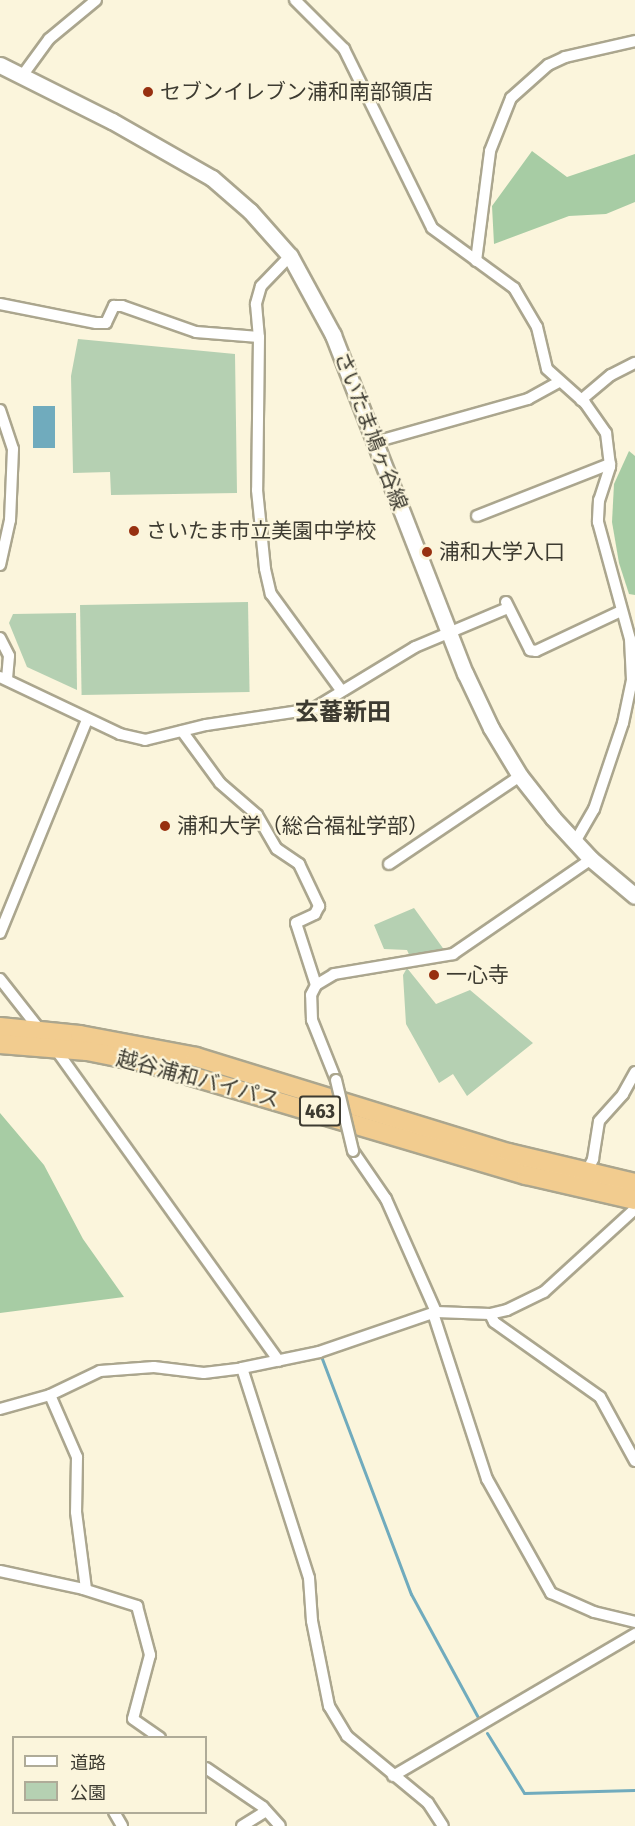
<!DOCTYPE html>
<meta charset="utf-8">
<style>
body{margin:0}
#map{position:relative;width:635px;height:1826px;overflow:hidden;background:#fbf5dc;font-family:"Fira Sans Condensed","Noto Sans JP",sans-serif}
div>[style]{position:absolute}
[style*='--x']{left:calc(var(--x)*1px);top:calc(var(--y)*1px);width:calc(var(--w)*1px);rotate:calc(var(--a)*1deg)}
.green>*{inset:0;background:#b5d0b2;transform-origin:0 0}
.forest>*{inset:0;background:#a7cca4}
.water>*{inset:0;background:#70abbd;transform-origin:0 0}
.stream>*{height:3px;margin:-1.5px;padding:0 1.5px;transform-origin:1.5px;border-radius:1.5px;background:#70abbd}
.roads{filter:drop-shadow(2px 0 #aba68e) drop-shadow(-2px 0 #aba68e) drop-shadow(0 2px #aba68e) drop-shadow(0 -2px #aba68e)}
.minor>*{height:10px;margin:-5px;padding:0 5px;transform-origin:5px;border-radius:5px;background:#fff}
.secondary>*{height:15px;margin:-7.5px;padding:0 7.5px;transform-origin:7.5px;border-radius:7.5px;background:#fff}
.trunk>*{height:18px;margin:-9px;padding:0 9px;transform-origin:9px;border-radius:9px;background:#f2cc8f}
.bridges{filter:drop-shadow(2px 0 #aba68e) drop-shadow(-2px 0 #aba68e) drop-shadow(0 2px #aba68e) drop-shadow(0 -2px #aba68e)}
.minor-bridge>*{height:10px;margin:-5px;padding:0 5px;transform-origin:5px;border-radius:5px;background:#fff}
.dots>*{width:16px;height:16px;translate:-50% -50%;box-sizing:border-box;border:3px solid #fbf5dc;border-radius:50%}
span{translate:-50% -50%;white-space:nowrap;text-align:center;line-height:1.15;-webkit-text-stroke:4.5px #fbf5dc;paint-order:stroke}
.shield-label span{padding:2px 4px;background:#fbf5dc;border:2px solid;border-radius:4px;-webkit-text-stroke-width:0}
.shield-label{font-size:20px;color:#3d3b31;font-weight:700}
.poi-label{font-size:21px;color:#3d3b31}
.left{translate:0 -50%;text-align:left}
.street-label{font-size:21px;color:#3d3b31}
.quarter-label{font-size:24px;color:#3d3b31;font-weight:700}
.legend{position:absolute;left:12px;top:1736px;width:195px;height:78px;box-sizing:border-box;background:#fbf5dc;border:2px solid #afab98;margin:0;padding:8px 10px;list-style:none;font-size:18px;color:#3d3b31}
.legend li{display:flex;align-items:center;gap:12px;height:30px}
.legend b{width:30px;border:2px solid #afab98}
</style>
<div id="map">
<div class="green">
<div style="clip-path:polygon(78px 339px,235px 354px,237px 493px,111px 495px,110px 472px,73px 473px,71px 376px)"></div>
<div style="left:248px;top:602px;width:90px;height:168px;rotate:89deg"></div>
<div style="clip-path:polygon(76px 613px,77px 690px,27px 667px,9px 623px,13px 614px)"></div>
<div style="clip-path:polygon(414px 908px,445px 951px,411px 959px,407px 950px,384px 949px,374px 925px)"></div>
<div style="clip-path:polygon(407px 968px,436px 1004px,470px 990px,533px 1043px,467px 1096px,453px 1074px,439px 1083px,406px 1024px,403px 975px)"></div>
</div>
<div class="forest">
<div style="clip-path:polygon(532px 151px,567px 177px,635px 154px,635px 202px,606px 214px,569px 216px,494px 244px,492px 206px)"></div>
<div style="clip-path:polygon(629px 451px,635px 456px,635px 595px,629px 594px,619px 563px,612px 522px,614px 484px)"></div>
<div style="clip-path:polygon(0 1113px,44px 1165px,83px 1239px,124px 1297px,0 1313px)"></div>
</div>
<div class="water">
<div style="left:33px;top:406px;width:22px;height:42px"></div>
</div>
<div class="stream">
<div style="--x:321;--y:1356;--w:254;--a:69.3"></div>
<div style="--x:411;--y:1594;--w:142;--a:61.5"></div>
<div style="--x:487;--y:1733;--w:70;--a:58.3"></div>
<div style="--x:524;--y:1793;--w:111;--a:-1.5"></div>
</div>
<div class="roads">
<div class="minor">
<div style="--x:295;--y:0;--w:69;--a:45"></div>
<div style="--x:344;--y:49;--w:199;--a:63.8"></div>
<div style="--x:432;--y:228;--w:102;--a:36.2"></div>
<div style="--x:514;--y:288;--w:45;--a:59.5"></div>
<div style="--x:537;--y:327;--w:43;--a:76.6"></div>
<div style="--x:547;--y:369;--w:51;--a:41.8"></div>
<div style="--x:585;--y:403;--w:37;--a:55"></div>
<div style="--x:606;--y:433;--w:34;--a:83"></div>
<div style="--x:610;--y:467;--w:35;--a:108"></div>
<div style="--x:599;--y:500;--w:22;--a:93"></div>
<div style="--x:598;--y:522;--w:121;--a:74.7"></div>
<div style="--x:630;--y:639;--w:41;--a:87.2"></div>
<div style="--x:632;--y:680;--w:44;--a:101.8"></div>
<div style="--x:623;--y:723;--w:91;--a:108.6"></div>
<div style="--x:594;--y:809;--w:39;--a:120"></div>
<div style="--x:22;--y:76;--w:46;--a:-53.9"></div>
<div style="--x:49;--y:39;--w:61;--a:-39.7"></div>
<div style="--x:290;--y:256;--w:42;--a:134"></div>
<div style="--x:261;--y:286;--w:19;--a:106"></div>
<div style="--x:256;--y:304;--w:33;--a:85"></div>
<div style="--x:259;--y:337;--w:153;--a:90.7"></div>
<div style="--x:257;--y:490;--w:79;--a:84.2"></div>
<div style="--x:265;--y:569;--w:26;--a:77"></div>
<div style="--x:271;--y:594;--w:119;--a:53.9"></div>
<div style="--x:476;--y:261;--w:111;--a:-82.7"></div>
<div style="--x:490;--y:151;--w:57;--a:-68.4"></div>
<div style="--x:511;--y:98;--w:50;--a:-41.7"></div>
<div style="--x:548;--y:65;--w:19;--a:-25"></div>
<div style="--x:565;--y:57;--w:72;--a:-12.9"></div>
<div style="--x:0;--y:304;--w:98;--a:11.2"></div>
<div style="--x:96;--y:323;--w:10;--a:0"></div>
<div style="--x:106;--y:323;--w:19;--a:-65"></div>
<div style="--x:114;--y:306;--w:8;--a:0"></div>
<div style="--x:122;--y:306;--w:78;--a:19.4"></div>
<div style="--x:196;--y:332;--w:63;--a:4.5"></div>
<div style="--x:581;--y:400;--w:39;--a:-40"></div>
<div style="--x:611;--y:375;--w:27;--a:-27"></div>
<div style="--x:0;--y:410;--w:41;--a:71.6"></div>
<div style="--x:13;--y:449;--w:71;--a:92.4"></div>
<div style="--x:10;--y:520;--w:46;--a:102.5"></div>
<div style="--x:375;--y:442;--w:159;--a:-15.7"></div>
<div style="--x:528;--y:399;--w:35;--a:-29"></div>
<div style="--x:477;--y:516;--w:143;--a:-21.4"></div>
<div style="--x:506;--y:602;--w:54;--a:63.4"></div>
<div style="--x:530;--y:650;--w:6;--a:9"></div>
<div style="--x:536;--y:651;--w:94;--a:-25.2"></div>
<div style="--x:0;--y:638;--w:20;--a:63"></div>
<div style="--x:9;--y:656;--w:23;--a:95"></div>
<div style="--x:0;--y:677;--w:133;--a:25.4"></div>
<div style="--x:120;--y:734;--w:26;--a:13"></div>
<div style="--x:145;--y:740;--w:63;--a:-13.8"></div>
<div style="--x:206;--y:725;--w:108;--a:-8.5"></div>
<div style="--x:313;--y:709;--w:119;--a:-31.3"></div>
<div style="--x:415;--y:647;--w:101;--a:-22.8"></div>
<div style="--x:182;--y:731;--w:64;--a:53.8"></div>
<div style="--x:220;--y:783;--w:49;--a:40.9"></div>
<div style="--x:257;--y:815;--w:39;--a:60"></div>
<div style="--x:277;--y:849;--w:27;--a:34"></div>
<div style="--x:299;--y:864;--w:47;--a:64.5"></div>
<div style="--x:319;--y:906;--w:9;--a:117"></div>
<div style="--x:315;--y:914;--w:21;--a:155"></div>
<div style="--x:296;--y:923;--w:65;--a:72.1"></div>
<div style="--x:389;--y:864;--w:158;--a:-33.9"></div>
<div style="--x:0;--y:933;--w:230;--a:-67.8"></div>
<div style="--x:0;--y:979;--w:65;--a:51.9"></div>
<div style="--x:54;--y:1047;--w:386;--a:54.4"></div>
<div style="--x:336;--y:1080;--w:65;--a:-111.8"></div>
<div style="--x:312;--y:1020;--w:25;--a:-92"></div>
<div style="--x:311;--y:995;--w:11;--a:-63"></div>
<div style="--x:316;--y:985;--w:21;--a:-31"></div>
<div style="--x:334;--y:974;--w:121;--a:-9.5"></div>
<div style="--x:453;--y:954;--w:168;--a:-34.5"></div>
<div style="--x:353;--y:1151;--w:58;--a:55.5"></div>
<div style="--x:386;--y:1199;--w:124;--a:66.1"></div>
<div style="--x:586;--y:1173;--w:16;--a:-63"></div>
<div style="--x:593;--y:1159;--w:38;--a:-81"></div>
<div style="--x:599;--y:1121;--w:36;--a:-48"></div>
<div style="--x:623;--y:1094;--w:25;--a:-61"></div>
<div style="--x:433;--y:1313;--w:175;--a:72"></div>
<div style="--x:487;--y:1479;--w:131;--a:60.7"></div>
<div style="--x:551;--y:1593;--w:47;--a:23.8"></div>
<div style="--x:594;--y:1612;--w:42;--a:13.7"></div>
<div style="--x:490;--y:1314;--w:9;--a:63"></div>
<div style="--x:494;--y:1322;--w:130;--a:35.3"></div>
<div style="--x:600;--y:1397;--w:73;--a:61.3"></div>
<div style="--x:242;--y:1368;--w:220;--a:72.3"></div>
<div style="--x:309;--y:1578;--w:43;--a:86"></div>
<div style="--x:312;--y:1621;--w:87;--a:78.7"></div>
<div style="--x:329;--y:1706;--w:35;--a:59"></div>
<div style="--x:347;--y:1736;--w:105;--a:39.6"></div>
<div style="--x:428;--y:1803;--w:27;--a:57"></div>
<div style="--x:50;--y:1395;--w:68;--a:66.5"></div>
<div style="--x:77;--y:1457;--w:55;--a:91"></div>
<div style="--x:76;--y:1512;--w:78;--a:82.6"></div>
<div style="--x:0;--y:1409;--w:52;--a:-15.6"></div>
<div style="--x:50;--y:1395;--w:55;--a:-25.6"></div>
<div style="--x:100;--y:1371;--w:54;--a:-4.2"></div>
<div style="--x:154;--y:1367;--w:50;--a:6.8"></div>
<div style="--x:204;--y:1373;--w:38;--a:-7"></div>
<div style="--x:242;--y:1368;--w:79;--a:-11.7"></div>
<div style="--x:319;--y:1352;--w:124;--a:-18.9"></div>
<div style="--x:436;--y:1312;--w:54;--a:2.1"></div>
<div style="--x:490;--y:1314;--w:17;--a:-13"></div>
<div style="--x:507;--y:1310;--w:41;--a:-25.9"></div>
<div style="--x:544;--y:1292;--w:123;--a:-42.4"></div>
<div style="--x:0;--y:1571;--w:85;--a:12.2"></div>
<div style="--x:83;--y:1589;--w:57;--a:17.5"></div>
<div style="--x:137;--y:1606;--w:51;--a:75.1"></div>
<div style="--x:150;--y:1655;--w:66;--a:104.9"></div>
<div style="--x:133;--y:1719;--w:33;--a:35"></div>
<div style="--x:206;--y:1768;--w:69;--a:34.4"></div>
<div style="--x:263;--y:1807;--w:25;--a:48"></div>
<div style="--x:393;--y:1776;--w:281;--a:-30.4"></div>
<div style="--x:114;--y:1812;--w:16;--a:60"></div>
<div style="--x:242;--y:1826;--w:28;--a:-32"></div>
</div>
<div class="secondary">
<div style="--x:0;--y:65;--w:125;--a:26.6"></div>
<div style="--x:112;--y:121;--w:115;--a:29.7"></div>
<div style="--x:212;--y:178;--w:50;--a:41"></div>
<div style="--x:250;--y:211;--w:60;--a:48.4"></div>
<div style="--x:290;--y:256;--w:90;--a:61.4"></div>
<div style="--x:333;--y:335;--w:363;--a:68.7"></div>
<div style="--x:465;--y:673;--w:61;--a:64.7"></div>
<div style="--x:491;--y:728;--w:56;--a:58.9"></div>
<div style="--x:520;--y:776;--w:53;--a:51.8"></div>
<div style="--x:553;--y:818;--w:56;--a:47.2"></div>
<div style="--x:591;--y:859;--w:57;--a:40.1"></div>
</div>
<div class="trunk">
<div style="--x:0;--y:1027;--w:80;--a:5.7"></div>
<div style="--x:80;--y:1035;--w:118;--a:10.7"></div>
<div style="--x:196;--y:1057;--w:327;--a:17.1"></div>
<div style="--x:509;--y:1153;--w:130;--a:13.4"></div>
<div style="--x:0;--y:1044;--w:87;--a:4.6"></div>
<div style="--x:87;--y:1051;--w:61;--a:11.3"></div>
<div style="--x:147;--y:1063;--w:395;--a:16.5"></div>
<div style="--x:526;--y:1175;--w:112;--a:12.9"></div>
</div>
</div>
<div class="bridges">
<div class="minor-bridge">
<div style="--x:336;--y:1080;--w:73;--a:76.5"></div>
</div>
</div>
<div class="dots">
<div style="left:148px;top:92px;background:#973010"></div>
<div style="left:134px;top:531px;background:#973010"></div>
<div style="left:427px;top:552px;background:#973010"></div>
<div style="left:165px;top:826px;background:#973010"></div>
<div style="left:434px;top:975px;background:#973010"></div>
</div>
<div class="shield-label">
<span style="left:320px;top:1111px">463</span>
</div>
<div class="poi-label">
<span class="left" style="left:160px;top:92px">セブンイレブン浦和南部領店</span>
<span class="left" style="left:146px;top:531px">さいたま市立美園中学校</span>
<span class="left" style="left:439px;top:552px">浦和大学入口</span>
<span class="left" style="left:177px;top:826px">浦和大学（総合福祉学部）</span>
<span class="left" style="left:446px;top:975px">一心寺</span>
</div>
<div class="street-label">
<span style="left:371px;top:431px;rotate:69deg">さいたま鳩ヶ谷線</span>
<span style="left:198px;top:1079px;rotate:15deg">越谷浦和バイパス</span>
</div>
<div class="quarter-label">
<span style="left:343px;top:713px">玄蕃新田</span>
</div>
<ul class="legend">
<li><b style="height:8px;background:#fff"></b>道路</li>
<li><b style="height:16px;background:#b5d0b2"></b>公園</li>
</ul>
</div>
